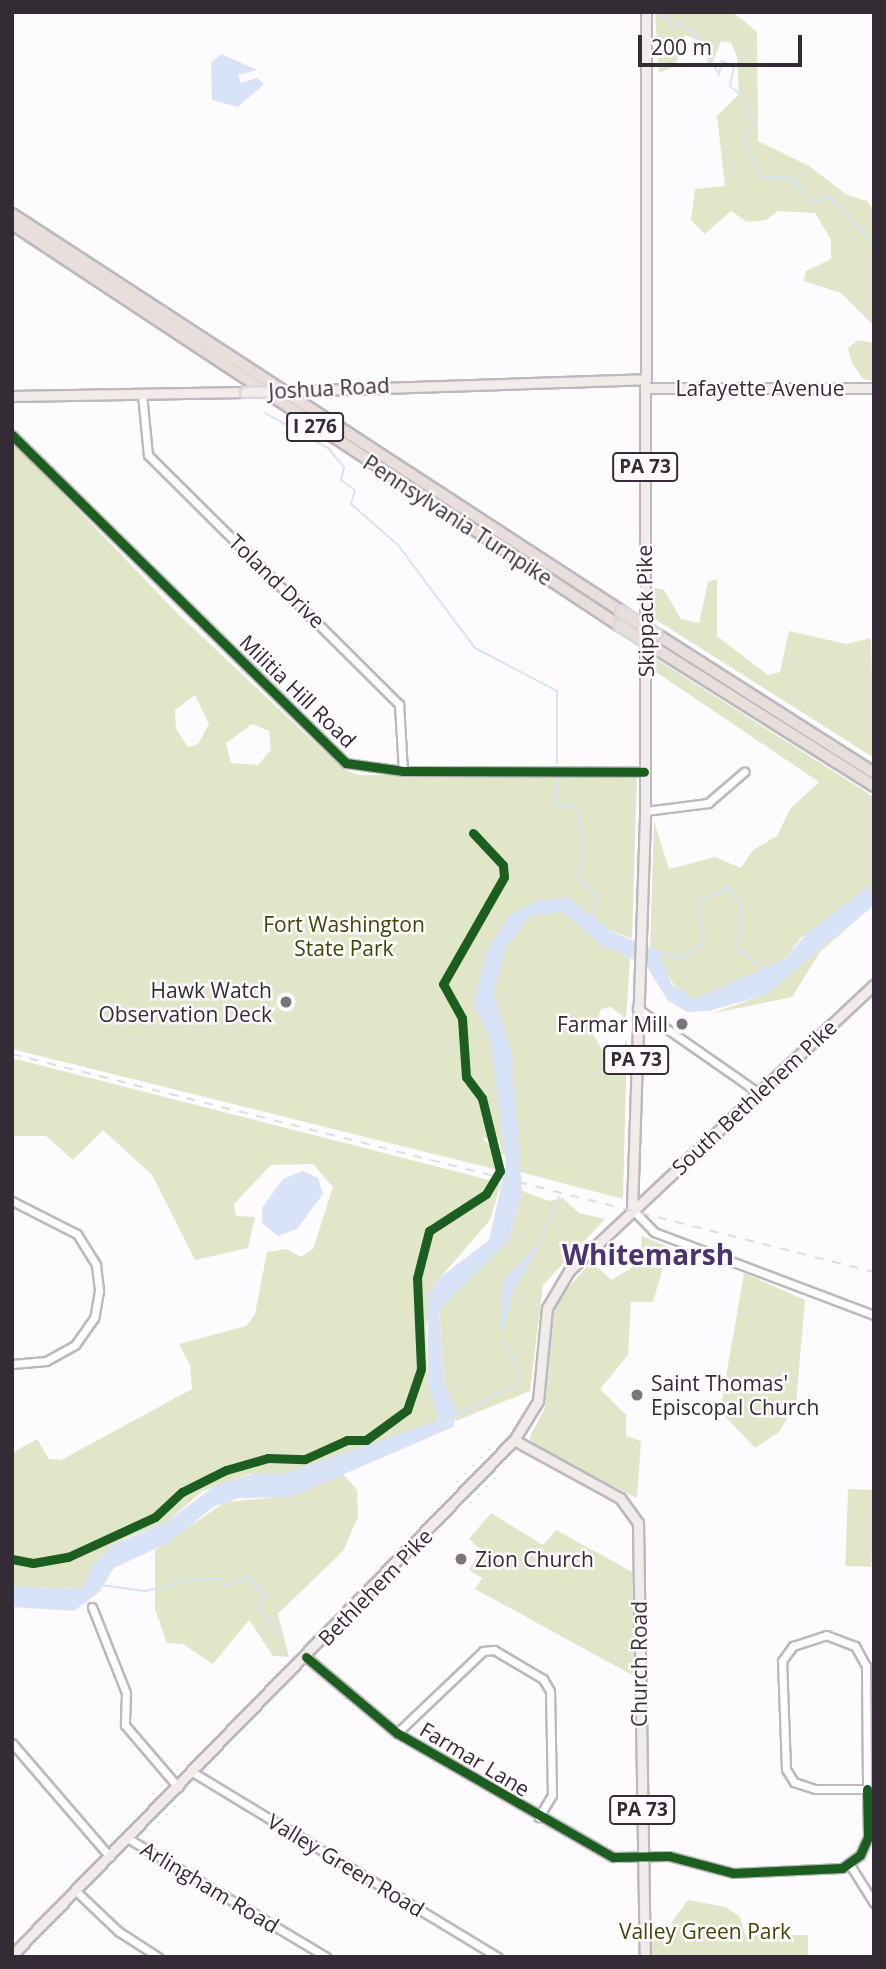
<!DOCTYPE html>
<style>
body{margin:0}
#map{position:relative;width:886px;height:1969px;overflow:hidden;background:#fdfbfd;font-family:"Open Sans",sans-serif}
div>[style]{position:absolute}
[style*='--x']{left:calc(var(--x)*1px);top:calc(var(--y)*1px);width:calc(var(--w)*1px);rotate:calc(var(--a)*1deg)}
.green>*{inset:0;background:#e2e6c8;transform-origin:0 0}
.water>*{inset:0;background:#d8e3f7}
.stream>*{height:2px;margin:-1px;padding:0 1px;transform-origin:1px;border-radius:1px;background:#d8e3f7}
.roads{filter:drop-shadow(2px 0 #bdb8be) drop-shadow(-2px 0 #bdb8be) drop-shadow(0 2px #bdb8be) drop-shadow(0 -2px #bdb8be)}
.minor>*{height:7px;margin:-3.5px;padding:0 3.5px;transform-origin:3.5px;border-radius:3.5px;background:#fffeff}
.major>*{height:9px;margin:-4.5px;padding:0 4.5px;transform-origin:4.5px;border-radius:4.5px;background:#f1ebe9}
.highway>*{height:10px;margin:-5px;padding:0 5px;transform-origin:5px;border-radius:5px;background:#e8dedb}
.rail>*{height:2px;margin-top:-1px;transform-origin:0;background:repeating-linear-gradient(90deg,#deddde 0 9px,transparent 0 18px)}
.bridges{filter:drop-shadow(2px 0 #dad7da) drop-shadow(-2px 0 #dad7da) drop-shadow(0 2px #dad7da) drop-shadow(0 -2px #dad7da)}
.major-bridge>*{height:9px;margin:-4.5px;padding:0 4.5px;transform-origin:4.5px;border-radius:4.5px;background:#f1ebe9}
.highway-bridge>*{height:10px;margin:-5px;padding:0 5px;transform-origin:5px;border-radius:5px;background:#e8dedb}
.cycleway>*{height:9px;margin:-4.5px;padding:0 4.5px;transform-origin:4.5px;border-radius:4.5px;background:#1b5e20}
.dots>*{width:19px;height:19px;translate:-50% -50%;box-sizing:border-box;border:4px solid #fefafe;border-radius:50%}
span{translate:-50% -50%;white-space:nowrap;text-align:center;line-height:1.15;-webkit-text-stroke:5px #fefafe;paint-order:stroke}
.shield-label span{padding:2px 5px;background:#fefafe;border:2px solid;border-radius:5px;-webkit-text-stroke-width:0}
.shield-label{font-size:19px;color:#342c35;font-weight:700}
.street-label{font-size:21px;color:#342c35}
.park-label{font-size:21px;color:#404606}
.poi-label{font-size:21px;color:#342c35}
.right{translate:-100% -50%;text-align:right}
.left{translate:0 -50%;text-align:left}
.district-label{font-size:28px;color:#4a336e;font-weight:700}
.frame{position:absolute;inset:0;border:14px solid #342c35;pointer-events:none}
.scale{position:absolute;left:638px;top:35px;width:164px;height:32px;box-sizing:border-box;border:4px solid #342c35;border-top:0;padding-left:9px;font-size:21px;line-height:24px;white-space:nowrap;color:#342c35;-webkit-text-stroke:5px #fefafe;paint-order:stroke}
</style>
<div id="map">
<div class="green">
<div style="clip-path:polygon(655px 12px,733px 12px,757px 32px,758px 141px,809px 166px,847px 195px,867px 201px,874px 211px,874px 326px,841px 293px,804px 281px,806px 271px,831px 259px,831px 240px,815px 213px,778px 211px,766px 220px,747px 222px,731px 211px,705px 234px,691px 220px,695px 189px,725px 186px,717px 116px,739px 94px,737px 57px,731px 43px,721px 41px,711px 67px,695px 39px,685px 35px,675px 66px,659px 73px)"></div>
<div style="clip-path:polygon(858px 340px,874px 343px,874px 381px,863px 379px,852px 363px,848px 348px)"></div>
<div style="clip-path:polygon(evenodd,12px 441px,178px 614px,343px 769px,358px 775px,637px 775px,632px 939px,569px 915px,601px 945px,630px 958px,626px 1019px,611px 1007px,601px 1009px,593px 1034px,606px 1056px,620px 1055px,627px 1039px,623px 1199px,520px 1172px,507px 1032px,515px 1157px,501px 1154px,500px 1141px,482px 1138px,493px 1148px,498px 1170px,12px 1049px,12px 441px,195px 695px,209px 724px,198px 744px,188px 747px,176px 729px,175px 710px,195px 695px,12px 441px,252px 724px,269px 731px,271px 750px,258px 765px,231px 763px,226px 743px,252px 724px)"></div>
<div style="clip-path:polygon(717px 579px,717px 636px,768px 675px,780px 672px,789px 631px,846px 644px,871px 638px,874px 758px,653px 618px,655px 588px,664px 590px,681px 619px,699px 623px,708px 582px)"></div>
<div style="clip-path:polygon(653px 657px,874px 797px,874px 883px,800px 939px,785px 959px,695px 999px,679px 993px,650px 946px,654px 821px,669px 869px,715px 857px,741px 868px,753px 850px,777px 836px,790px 809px,819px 782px,653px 670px)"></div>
<div style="clip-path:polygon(874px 905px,820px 952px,792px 997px,710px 1014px,764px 995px)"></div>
<div style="clip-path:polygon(12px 1058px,501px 1183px,490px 1220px,433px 1286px,426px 1329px,428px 1384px,440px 1414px,436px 1424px,284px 1474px,250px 1474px,203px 1491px,165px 1523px,124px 1539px,99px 1558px,82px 1589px,12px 1586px,12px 1453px,37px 1439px,49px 1459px,61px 1460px,192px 1389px,190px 1365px,179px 1344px,246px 1326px,255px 1314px,267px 1252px,286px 1249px,301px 1257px,313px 1249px,333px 1187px,313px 1164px,271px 1165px,234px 1204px,236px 1216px,255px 1217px,248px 1248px,195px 1260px,152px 1175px,103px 1130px,73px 1160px,46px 1136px,12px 1136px)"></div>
<div style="clip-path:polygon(522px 1191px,549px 1201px,563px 1198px,579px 1213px,605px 1219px,543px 1285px,530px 1391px,456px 1421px,444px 1383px,439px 1309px,509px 1240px)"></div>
<div style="clip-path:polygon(642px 1236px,669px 1247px,653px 1302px,631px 1302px,628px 1355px,600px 1389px,626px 1415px,626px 1436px,641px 1441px,637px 1498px,531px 1446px,530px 1436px,545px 1408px,551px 1321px,561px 1296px,592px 1261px,611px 1280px,628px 1270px,640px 1261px)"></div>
<div style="clip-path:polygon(744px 1273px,805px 1300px,796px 1404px,779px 1432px,755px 1448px,720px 1411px)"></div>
<div style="clip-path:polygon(343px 1474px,357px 1490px,358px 1517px,343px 1551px,278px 1614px,289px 1657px,273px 1656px,249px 1620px,213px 1664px,183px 1644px,167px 1643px,155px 1609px,155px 1550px,225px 1502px,279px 1497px)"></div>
<div style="left:848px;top:1489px;width:26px;height:77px;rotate:2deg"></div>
<div style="clip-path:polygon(491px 1513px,543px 1545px,556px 1530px,636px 1574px,634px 1676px,475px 1589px,482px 1578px,469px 1570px,481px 1550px,469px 1539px)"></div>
<div style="clip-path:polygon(688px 1900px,726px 1907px,740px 1917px,745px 1935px,808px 1935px,808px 1957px,648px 1957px,647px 1940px,672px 1940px,672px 1922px)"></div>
</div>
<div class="water">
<div style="clip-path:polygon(221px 54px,258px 70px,238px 75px,241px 83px,257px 78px,264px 84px,238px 107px,212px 100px,211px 63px)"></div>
<div style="clip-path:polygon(874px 883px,874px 905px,765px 995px,709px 1011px,687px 1012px,668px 1001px,646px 965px,601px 945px,563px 912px,530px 916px,506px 947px,494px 994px,512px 1054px,522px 1191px,509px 1240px,439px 1309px,444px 1382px,457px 1411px,453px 1427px,291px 1497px,239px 1498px,213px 1507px,170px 1542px,114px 1568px,99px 1592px,74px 1611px,12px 1607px,12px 1586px,82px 1589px,93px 1565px,114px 1544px,165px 1523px,216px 1485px,257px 1473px,284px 1474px,439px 1420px,428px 1384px,428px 1296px,438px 1279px,489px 1240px,506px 1165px,490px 1038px,473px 1003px,487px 951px,509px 916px,537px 900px,569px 898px,612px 932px,659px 951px,672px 985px,695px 999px,785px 959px,808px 932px)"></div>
<div style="clip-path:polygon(303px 1171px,318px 1178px,323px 1194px,297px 1229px,278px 1236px,262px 1223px,262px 1208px,283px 1179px)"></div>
<div style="clip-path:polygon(543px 1239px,513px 1293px,499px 1340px,503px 1280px)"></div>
</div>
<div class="stream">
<div style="--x:656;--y:12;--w:48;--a:29.7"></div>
<div style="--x:698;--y:36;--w:44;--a:61.7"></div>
<div style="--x:719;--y:75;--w:14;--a:-78"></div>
<div style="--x:722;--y:61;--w:13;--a:27"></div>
<div style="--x:734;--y:67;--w:19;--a:102"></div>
<div style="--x:730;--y:86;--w:16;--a:40"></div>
<div style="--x:742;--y:96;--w:31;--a:69"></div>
<div style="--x:753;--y:125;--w:17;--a:130"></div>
<div style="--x:742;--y:138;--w:44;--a:62.9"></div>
<div style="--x:762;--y:177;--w:32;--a:4"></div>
<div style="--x:794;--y:179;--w:28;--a:58"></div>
<div style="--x:809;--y:203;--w:22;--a:-16"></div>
<div style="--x:830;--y:197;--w:64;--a:46.9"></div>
<div style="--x:265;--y:413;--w:72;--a:29.1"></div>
<div style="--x:328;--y:448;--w:25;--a:50"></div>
<div style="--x:344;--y:467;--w:13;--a:103"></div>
<div style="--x:341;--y:480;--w:17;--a:36"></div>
<div style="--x:355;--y:490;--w:15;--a:106"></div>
<div style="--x:351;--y:504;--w:62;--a:41.1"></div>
<div style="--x:398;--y:545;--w:129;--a:53.2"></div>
<div style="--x:475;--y:648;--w:93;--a:27.7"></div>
<div style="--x:557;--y:691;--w:73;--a:90"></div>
<div style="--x:559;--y:774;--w:30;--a:98"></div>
<div style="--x:555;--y:804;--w:21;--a:11"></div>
<div style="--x:576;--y:808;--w:7;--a:74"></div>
<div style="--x:578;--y:815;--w:46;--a:82.6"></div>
<div style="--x:584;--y:861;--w:18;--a:112"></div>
<div style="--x:577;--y:878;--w:30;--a:44"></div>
<div style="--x:599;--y:899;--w:21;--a:113"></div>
<div style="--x:657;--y:952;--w:27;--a:13"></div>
<div style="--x:683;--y:958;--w:24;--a:-33"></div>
<div style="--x:703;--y:945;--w:43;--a:-97.9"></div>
<div style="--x:697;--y:902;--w:35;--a:-24"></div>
<div style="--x:729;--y:888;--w:21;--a:55"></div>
<div style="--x:741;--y:905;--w:45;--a:92.5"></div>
<div style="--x:739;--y:950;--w:35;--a:37"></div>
<div style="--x:541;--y:1240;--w:47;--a:-67.3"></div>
<div style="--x:457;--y:1415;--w:68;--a:-26.9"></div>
<div style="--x:518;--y:1384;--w:17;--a:-90"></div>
<div style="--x:518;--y:1367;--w:33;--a:-123"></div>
<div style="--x:101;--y:1585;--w:44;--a:7.8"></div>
<div style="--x:145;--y:1591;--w:46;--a:-13.7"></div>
<div style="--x:190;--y:1580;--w:29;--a:-4"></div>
<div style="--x:219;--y:1578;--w:11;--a:49"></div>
<div style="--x:226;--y:1586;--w:23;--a:-23"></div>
<div style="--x:247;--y:1577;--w:28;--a:44"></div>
<div style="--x:267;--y:1596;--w:13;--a:132"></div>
<div style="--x:258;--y:1606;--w:36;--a:53"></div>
</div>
<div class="roads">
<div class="minor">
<div style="--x:142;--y:394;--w:61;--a:84.4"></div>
<div style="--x:148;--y:455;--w:354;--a:44.8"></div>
<div style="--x:399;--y:704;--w:67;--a:86.6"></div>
<div style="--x:12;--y:435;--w:468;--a:44.5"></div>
<div style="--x:346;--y:763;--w:58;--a:8"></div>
<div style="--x:403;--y:771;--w:241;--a:0.2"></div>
<div style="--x:645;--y:811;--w:64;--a:-7.2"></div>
<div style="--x:708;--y:803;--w:48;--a:-40.7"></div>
<div style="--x:637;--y:1008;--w:149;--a:34.9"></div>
<div style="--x:12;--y:1201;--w:73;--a:26.9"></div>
<div style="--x:77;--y:1234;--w:36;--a:58"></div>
<div style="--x:96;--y:1265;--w:26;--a:83"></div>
<div style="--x:99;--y:1291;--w:27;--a:100"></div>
<div style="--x:94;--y:1318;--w:33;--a:125"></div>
<div style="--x:75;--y:1345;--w:33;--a:151"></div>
<div style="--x:46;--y:1361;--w:34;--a:175"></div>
<div style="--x:632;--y:1209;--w:32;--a:46"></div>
<div style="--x:654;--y:1232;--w:235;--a:20.7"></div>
<div style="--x:92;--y:1607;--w:92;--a:68.4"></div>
<div style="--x:126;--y:1693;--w:32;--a:92"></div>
<div style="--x:125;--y:1725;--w:82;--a:49.5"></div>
<div style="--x:826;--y:1635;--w:31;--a:21"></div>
<div style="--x:855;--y:1646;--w:23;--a:61"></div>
<div style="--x:866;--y:1666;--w:123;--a:89.5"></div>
<div style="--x:867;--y:1789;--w:52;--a:180"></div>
<div style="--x:815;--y:1789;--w:22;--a:-162"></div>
<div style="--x:794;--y:1782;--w:15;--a:-122"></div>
<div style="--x:786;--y:1769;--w:108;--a:-92.1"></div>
<div style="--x:782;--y:1661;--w:19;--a:-54"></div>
<div style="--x:793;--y:1646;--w:35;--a:-18"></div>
<div style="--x:306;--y:1657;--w:119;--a:39.9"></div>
<div style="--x:397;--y:1733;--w:249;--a:29.9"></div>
<div style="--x:613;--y:1857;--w:56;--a:-1"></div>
<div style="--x:669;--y:1856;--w:66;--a:14.9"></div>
<div style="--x:733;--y:1873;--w:109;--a:-2.6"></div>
<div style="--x:842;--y:1868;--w:22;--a:-36"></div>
<div style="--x:860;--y:1855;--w:20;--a:-66"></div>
<div style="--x:868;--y:1837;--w:48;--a:-91.2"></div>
<div style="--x:397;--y:1733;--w:119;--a:-43.6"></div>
<div style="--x:483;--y:1651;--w:11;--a:-5"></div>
<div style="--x:494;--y:1650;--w:57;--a:30.6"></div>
<div style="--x:543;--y:1679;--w:14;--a:60"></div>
<div style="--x:550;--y:1691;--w:104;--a:88.9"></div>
<div style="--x:552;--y:1795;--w:26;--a:121"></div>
<div style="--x:12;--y:1743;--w:150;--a:49.3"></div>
<div style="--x:194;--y:1773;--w:355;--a:31.2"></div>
<div style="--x:129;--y:1839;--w:230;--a:30.9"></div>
<div style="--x:850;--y:1865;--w:45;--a:57.7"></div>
<div style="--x:77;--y:1892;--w:57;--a:43.6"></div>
<div style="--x:118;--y:1931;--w:48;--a:33"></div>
</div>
<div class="major">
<div style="--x:646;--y:388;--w:228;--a:0"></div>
<div style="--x:291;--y:391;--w:354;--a:-1.9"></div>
<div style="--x:12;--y:396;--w:233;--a:-1"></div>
<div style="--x:632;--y:1209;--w:398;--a:-88.1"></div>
<div style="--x:645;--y:811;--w:799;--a:-89.93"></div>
<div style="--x:514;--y:1440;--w:121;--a:28.7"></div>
<div style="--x:620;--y:1498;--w:31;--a:54"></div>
<div style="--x:638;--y:1523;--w:434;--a:89.1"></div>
<div style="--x:12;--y:1955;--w:719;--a:-45.73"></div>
<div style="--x:514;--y:1440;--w:46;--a:-58.4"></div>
<div style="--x:538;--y:1401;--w:93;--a:-84.5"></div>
<div style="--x:547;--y:1308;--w:43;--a:-59.3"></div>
<div style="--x:569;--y:1271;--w:418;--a:-43.2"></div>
</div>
<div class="highway">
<div style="--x:12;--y:214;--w:727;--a:33.1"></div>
<div style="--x:12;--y:224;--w:729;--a:33.47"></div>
<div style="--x:656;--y:634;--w:259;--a:32.5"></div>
<div style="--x:655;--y:648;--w:259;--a:32.2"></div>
</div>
</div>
<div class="rail">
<div style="--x:12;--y:1054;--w:889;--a:14.19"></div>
</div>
<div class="bridges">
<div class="major-bridge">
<div style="--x:245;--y:392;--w:46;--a:-1.2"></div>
</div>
<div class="highway-bridge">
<div style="--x:621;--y:611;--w:42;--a:33.3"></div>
<div style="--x:620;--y:626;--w:41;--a:32.2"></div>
</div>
</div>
<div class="cycleway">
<div style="--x:12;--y:435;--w:468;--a:44.5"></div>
<div style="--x:346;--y:763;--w:58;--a:8"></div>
<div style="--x:403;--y:771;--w:241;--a:0.2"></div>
<div style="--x:12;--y:1559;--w:21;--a:11"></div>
<div style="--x:33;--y:1563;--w:36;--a:-10"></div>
<div style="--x:68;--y:1557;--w:96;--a:-24.7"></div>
<div style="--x:155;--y:1517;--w:37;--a:-43"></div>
<div style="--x:182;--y:1492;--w:49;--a:-26.6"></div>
<div style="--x:226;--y:1470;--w:44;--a:-15.9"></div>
<div style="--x:268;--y:1458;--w:37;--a:2"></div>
<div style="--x:305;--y:1459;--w:46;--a:-24.3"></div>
<div style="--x:347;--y:1440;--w:19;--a:0"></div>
<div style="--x:366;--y:1440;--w:51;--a:-36.2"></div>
<div style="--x:407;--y:1410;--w:43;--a:-71.1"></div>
<div style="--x:421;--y:1369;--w:91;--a:-92.5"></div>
<div style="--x:417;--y:1278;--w:49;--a:-75.7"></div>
<div style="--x:429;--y:1231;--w:68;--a:-33"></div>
<div style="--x:486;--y:1194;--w:27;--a:-59"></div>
<div style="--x:500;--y:1171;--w:75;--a:-103.9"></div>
<div style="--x:482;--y:1098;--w:26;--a:-127"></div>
<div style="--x:466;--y:1077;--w:59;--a:-93.9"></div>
<div style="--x:462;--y:1018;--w:39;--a:-119"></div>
<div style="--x:443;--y:984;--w:123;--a:-60.3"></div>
<div style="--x:504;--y:877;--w:12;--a:-95"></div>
<div style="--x:503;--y:865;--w:44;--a:-133.2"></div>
<div style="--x:306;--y:1657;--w:119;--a:39.9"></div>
<div style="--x:397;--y:1733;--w:249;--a:29.9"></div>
<div style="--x:613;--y:1857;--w:56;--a:-1"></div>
<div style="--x:669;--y:1856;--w:66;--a:14.9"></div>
<div style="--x:733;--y:1873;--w:109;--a:-2.6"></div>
<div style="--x:842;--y:1868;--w:22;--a:-36"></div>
<div style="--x:860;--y:1855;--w:20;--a:-66"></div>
<div style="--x:868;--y:1837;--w:48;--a:-91.2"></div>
</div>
<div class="dots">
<div style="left:286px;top:1002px;background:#7a747b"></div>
<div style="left:682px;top:1024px;background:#7a747b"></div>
<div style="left:637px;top:1395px;background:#7a747b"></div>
<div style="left:461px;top:1559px;background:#7a747b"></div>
</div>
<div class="shield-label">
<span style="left:315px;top:427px">I 276</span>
<span style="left:645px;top:467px">PA 73</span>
<span style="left:636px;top:1060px">PA 73</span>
<span style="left:642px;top:1810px">PA 73</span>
</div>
<div class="street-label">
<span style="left:329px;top:388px;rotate:-3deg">Joshua Road</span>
<span style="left:760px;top:388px">Lafayette Avenue</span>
<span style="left:458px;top:520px;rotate:33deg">Pennsylvania Turnpike</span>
<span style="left:277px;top:581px;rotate:44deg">Toland Drive</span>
<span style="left:645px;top:611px;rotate:-91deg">Skippack Pike</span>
<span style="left:298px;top:691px;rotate:44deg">Militia Hill Road</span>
<span style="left:754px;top:1097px;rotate:-43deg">South Bethlehem Pike</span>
<span style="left:375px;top:1587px;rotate:-46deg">Bethlehem Pike</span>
<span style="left:639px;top:1664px;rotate:-90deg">Church Road</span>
<span style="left:475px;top:1759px;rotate:31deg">Farmar Lane</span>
<span style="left:346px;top:1865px;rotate:31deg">Valley Green Road</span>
<span style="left:210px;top:1887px;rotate:31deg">Arlingham Road</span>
</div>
<div class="park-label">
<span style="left:344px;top:936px">Fort Washington<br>State Park</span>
<span style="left:705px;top:1931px">Valley Green Park</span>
</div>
<div class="poi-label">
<span class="right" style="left:272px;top:1002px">Hawk Watch<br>Observation Deck</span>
<span class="right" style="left:668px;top:1024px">Farmar Mill</span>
<span class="left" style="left:651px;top:1395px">Saint Thomas'<br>Episcopal Church</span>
<span class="left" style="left:475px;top:1559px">Zion Church</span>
</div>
<div class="district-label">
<span style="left:648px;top:1254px">Whitemarsh</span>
</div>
<div class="frame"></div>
<div class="scale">200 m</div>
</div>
